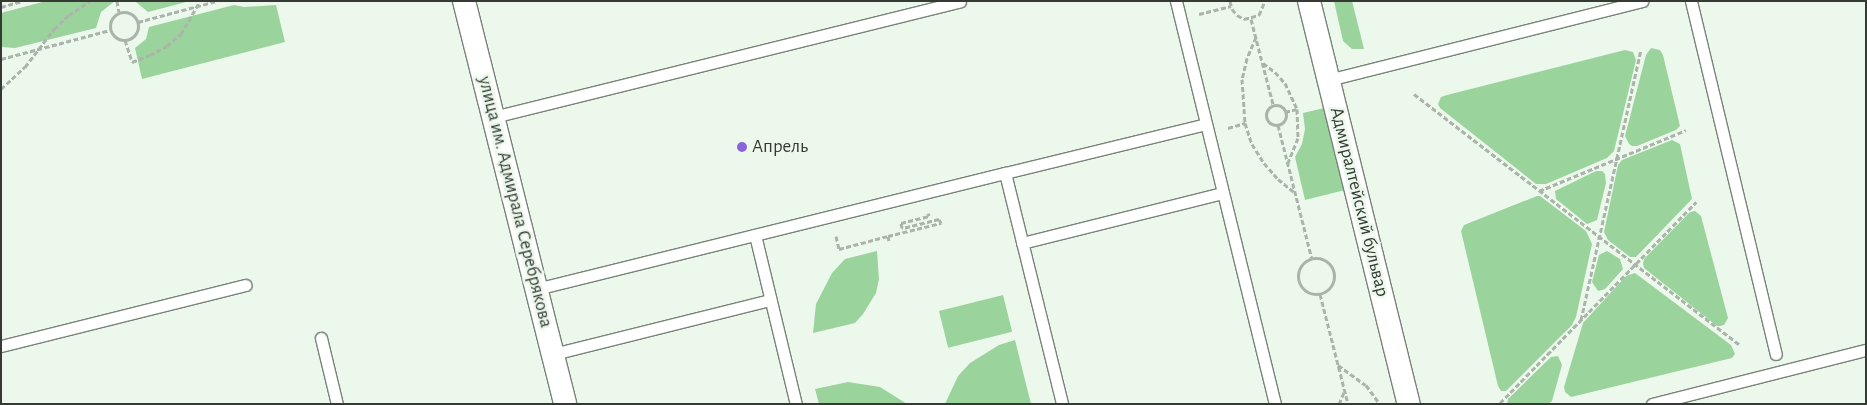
<!DOCTYPE html>
<meta charset="utf-8">
<style>
body{margin:0}
#map{position:relative;width:1867px;height:405px;overflow:hidden;background:#edf8ed;font-family:"Alegreya Sans",sans-serif}
div>[style]{position:absolute}
[style*='--x']{left:calc(var(--x)*1px);top:calc(var(--y)*1px);width:calc(var(--w)*1px);rotate:calc(var(--a)*1deg)}
.green>*{inset:0;background:#9bd39d;transform-origin:0 0}
.path>*{height:3px;margin-top:-1.5px;transform-origin:0;background:repeating-linear-gradient(90deg,#abb4ab 0 5px,transparent 0 7.5px)}
.path>.ring{margin:-1.5px;padding:0;box-sizing:content-box;background:none;border:3px solid #abb4ab;border-radius:50%}
.roads{filter:drop-shadow(1px 0 #788379) drop-shadow(-1px 0 #788379) drop-shadow(0 1px #788379) drop-shadow(0 -1px #788379)}
.lane>*{height:11px;margin:-5.5px;padding:0 5.5px;transform-origin:5.5px;border-radius:5.5px;background:#fff}
.street>*{height:22px;margin:-11px;padding:0 11px;transform-origin:11px;border-radius:11px;background:#fff}
.dots>*{width:14px;height:14px;translate:-50% -50%;box-sizing:border-box;border:2px solid #edf8ed;border-radius:50%}
span{translate:-50% -50%;white-space:nowrap;text-align:center;line-height:1.15;-webkit-text-stroke:5px #edf8ed;paint-order:stroke}
.poi-label{font-size:19px;color:#353a35}
.left{translate:0 -50%;text-align:left}
.street-label{font-size:19px;color:#353a35}
.frame{position:absolute;inset:0;border:2px solid #353a35;pointer-events:none}
</style>
<div id="map">
<div class="green">
<div style="clip-path:polygon(46px 1px,115px 1px,101px 12px,96px 28px,15px 48px,1px 47px,1px 13px)"></div>
<div style="clip-path:polygon(130px 1px,190px 1px,148px 12px,136px 2px)"></div>
<div style="clip-path:polygon(1334px 1px,1352px 1px,1364px 49px,1352px 49px,1343px 41px)"></div>
<div style="clip-path:polygon(234px 5px,244px 7px,276px 5px,285px 42px,142px 79px,135px 48px,146px 39px,149px 27px)"></div>
<div style="clip-path:polygon(1651px 48px,1660px 50px,1663px 55px,1680px 126px,1676px 130px,1637px 146px,1632px 146px,1629px 144px,1625px 136px,1646px 55px)"></div>
<div style="clip-path:polygon(1625px 50px,1633px 52px,1636px 60px,1614px 151px,1607px 158px,1546px 184px,1536px 184px,1440px 108px,1438px 104px,1441px 97px,1447px 95px)"></div>
<div style="clip-path:polygon(1324px 108px,1345px 190px,1305px 200px,1295px 157px,1302px 144px,1305px 129px,1303px 113px)"></div>
<div style="clip-path:polygon(1672px 140px,1680px 144px,1692px 199px,1636px 257px,1630px 257px,1608px 240px,1604px 232px,1618px 165px,1622px 160px)"></div>
<div style="clip-path:polygon(1596px 171px,1602px 171px,1605px 174px,1606px 183px,1597px 220px,1587px 224px,1556px 199px,1555px 191px)"></div>
<div style="clip-path:polygon(1537px 196px,1540px 196px,1586px 231px,1592px 244px,1576px 317px,1572px 325px,1506px 391px,1501px 391px,1498px 386px,1461px 231px,1464px 225px)"></div>
<div style="clip-path:polygon(1695px 211px,1701px 216px,1728px 318px,1724px 325px,1720px 326px,1717px 326px,1644px 268px,1643px 264px,1644px 259px,1690px 212px)"></div>
<div style="clip-path:polygon(877px 251px,879px 279px,876px 293px,863px 314px,855px 323px,813px 333px,816px 304px,832px 273px,845px 259px)"></div>
<div style="clip-path:polygon(1607px 251px,1620px 259px,1623px 269px,1605px 289px,1598px 291px,1592px 282px,1599px 255px)"></div>
<div style="clip-path:polygon(1635px 273px,1731px 345px,1735px 354px,1732px 358px,1571px 397px,1565px 392px,1564px 387px,1583px 323px,1626px 276px)"></div>
<div style="left:1003px;top:295px;width:38px;height:66px;rotate:76deg"></div>
<div style="clip-path:polygon(1015px 340px,1031px 404px,945px 404px,958px 376px,970px 363px,999px 345px)"></div>
<div style="clip-path:polygon(1558px 356px,1562px 365px,1552px 401px,1548px 404px,1507px 404px,1508px 399px,1551px 357px)"></div>
<div style="clip-path:polygon(848px 382px,880px 387px,907px 404px,819px 404px,815px 389px)"></div>
</div>
<div class="path">
<div style="--x:117;--y:1;--w:11;--a:80"></div>
<div style="--x:1230;--y:1;--w:8;--a:76"></div>
<div style="--x:1232;--y:9;--w:8;--a:50"></div>
<div style="--x:1237;--y:15;--w:8;--a:30"></div>
<div style="--x:1244;--y:19;--w:16;--a:-15"></div>
<div style="--x:1259;--y:15;--w:15;--a:-67"></div>
<div style="--x:1;--y:7;--w:22;--a:-16"></div>
<div class="ring" style="left:110px;top:12px;width:25px;height:25px"></div>
<div style="--x:1199;--y:14;--w:33;--a:-14"></div>
<div style="--x:1251;--y:19;--w:88;--a:75.5"></div>
<div style="--x:138;--y:22;--w:82;--a:-14.9"></div>
<div style="--x:1256;--y:37;--w:23;--a:113"></div>
<div style="--x:1247;--y:58;--w:22;--a:103"></div>
<div style="--x:1242;--y:79;--w:44;--a:86.1"></div>
<div style="--x:1245;--y:123;--w:22;--a:72"></div>
<div style="--x:1252;--y:144;--w:22;--a:58"></div>
<div style="--x:1264;--y:163;--w:21;--a:49"></div>
<div style="--x:1278;--y:179;--w:22;--a:39"></div>
<div style="--x:125;--y:40;--w:23;--a:72"></div>
<div style="--x:132;--y:62;--w:19;--a:-21"></div>
<div style="--x:150;--y:55;--w:19;--a:-28"></div>
<div style="--x:167;--y:46;--w:18;--a:-41"></div>
<div style="--x:181;--y:34;--w:38;--a:-60"></div>
<div style="--x:1;--y:59;--w:113;--a:-14.9"></div>
<div style="--x:1263;--y:63;--w:15;--a:37"></div>
<div style="--x:1275;--y:72;--w:15;--a:48"></div>
<div style="--x:1285;--y:83;--w:29;--a:65"></div>
<div style="--x:1297;--y:109;--w:29;--a:88"></div>
<div style="--x:1298;--y:138;--w:27;--a:112"></div>
<div style="--x:1;--y:89;--w:33;--a:-43"></div>
<div style="--x:25;--y:67;--w:48;--a:-52.7"></div>
<div style="--x:54;--y:29;--w:21;--a:-43"></div>
<div style="--x:69;--y:15;--w:25;--a:-34"></div>
<div style="--x:1414;--y:94;--w:411;--a:37.6"></div>
<div class="ring" style="left:1266px;top:105px;width:17px;height:17px"></div>
<div style="--x:1285;--y:112;--w:12;--a:-14"></div>
<div style="--x:1278;--y:125;--w:138;--a:75.8"></div>
<div style="--x:1228;--y:128;--w:18;--a:-16"></div>
<div style="--x:1539;--y:191;--w:159;--a:-22.5"></div>
<div style="--x:836;--y:236;--w:13;--a:77"></div>
<div style="--x:839;--y:249;--w:51;--a:-14.9"></div>
<div style="--x:888;--y:236;--w:5;--a:79"></div>
<div style="--x:888;--y:236;--w:55;--a:-13.8"></div>
<div style="--x:941;--y:223;--w:4;--a:-117"></div>
<div style="--x:939;--y:219;--w:38;--a:166"></div>
<div style="--x:902;--y:228;--w:5;--a:-101"></div>
<div style="--x:901;--y:223;--w:29;--a:-14"></div>
<div style="--x:929;--y:216;--w:3;--a:-108"></div>
<div class="ring" style="left:1298px;top:258px;width:33px;height:33px"></div>
<div style="--x:1320;--y:294;--w:114;--a:75.7"></div>
<div style="--x:1581;--y:320;--w:277;--a:-77.5"></div>
<div style="--x:1338;--y:365;--w:34;--a:36"></div>
<div style="--x:1366;--y:385;--w:24;--a:54"></div>
<div style="--x:1500;--y:403;--w:281;--a:-45.7"></div>
<div style="--x:1339;--y:404;--w:13;--a:-67"></div>
</div>
<div class="roads">
<div class="lane">
<div style="--x:1176;--y:1;--w:415;--a:76.2"></div>
<div style="--x:1691;--y:1;--w:363;--a:76.5"></div>
<div style="--x:1328;--y:80;--w:324;--a:-14.1"></div>
<div style="--x:493;--y:117;--w:481;--a:-13.9"></div>
<div style="--x:1005;--y:173;--w:207;--a:-13.7"></div>
<div style="--x:755;--y:235;--w:174;--a:76.4"></div>
<div style="--x:1022;--y:243;--w:207;--a:-14"></div>
<div style="--x:536;--y:289;--w:483;--a:-13.9"></div>
<div style="--x:1005;--y:173;--w:238;--a:76.1"></div>
<div style="--x:321;--y:338;--w:68;--a:76.4"></div>
<div style="--x:1;--y:346;--w:252;--a:-14"></div>
<div style="--x:553;--y:354;--w:224;--a:-14"></div>
<div style="--x:1652;--y:404;--w:221;--a:-14.2"></div>
</div>
<div class="street">
<div style="--x:464;--y:1;--w:415;--a:75.9"></div>
<div style="--x:1309;--y:1;--w:415;--a:76.1"></div>
</div>
</div>
<div class="dots">
<div style="left:742px;top:147px;background:#8a62dd"></div>
</div>
<div class="poi-label">
<span class="left" style="left:752px;top:147px">Апрель</span>
</div>
<div class="street-label">
<span style="left:515px;top:202px;rotate:76deg">улица им. Адмирала Серебрякова</span>
<span style="left:1359px;top:202px;rotate:76deg">Адмиралтейский бульвар</span>
</div>
<div class="frame"></div>
</div>
